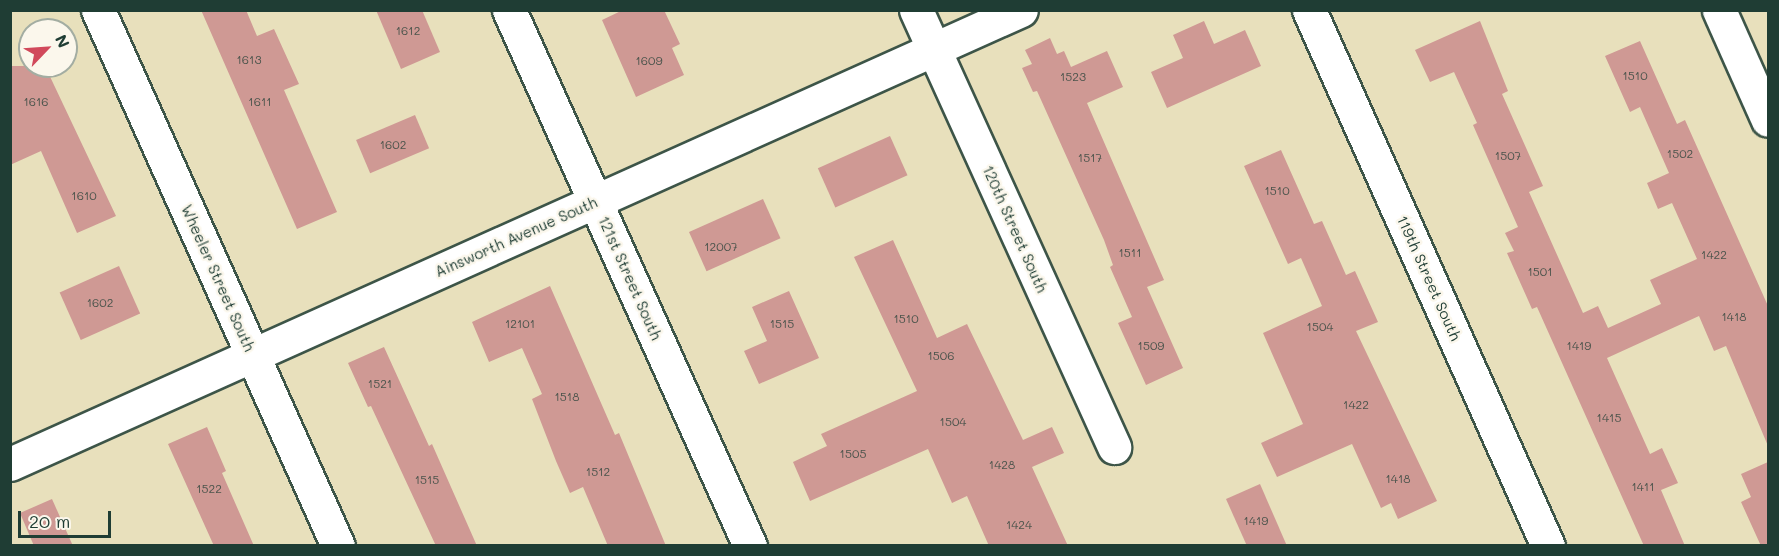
<!DOCTYPE html>
<style>
body{margin:0}
#map{position:relative;width:1779px;height:556px;overflow:hidden;background:#e8e0bc;font-family:Mali,sans-serif}
div>[style]{position:absolute}
[style*='--x']{left:calc(var(--x)*1px);top:calc(var(--y)*1px);width:calc(var(--w)*1px);rotate:calc(var(--a)*1deg)}
.building>*{inset:0;background:#cf9994;transform-origin:0 0}
.roads{filter:drop-shadow(2px 0 #3d5548) drop-shadow(-2px 0 #3d5548) drop-shadow(0 2px #3d5548) drop-shadow(0 -2px #3d5548)}
.street>*{height:33px;margin:-16.5px;padding:0 16.5px;transform-origin:16.5px;border-radius:16.5px;background:#fff}
.secondary>*{height:33px;margin:-16.5px;padding:0 16.5px;transform-origin:16.5px;border-radius:16.5px;background:#fff}
span{translate:-50% -50%;white-space:nowrap;text-align:center;line-height:1.15;-webkit-text-stroke:5px #fbf7ec;paint-order:stroke}
.number-label{font-size:12px;color:#4b544c}
.number-label span{-webkit-text-stroke-width:0}
.street-label{font-size:15px;color:#1f3d34}
.frame{position:absolute;inset:0;border:12px solid #1f3d34;pointer-events:none}
.north{position:absolute;left:18px;top:18px;width:60px;height:60px;box-sizing:border-box;background:#fbf7ec;border:2px solid #a3ada2;border-radius:50%;rotate:65deg;font-size:16px;font-weight:700;line-height:24px;text-align:center;color:#1f3d34}
.north::after{content:'';display:block;margin:auto;width:21px;height:27px;background:#d1495b;clip-path:polygon(50% 0,100% 100%,50% 72%,0 100%)}
.scale{position:absolute;left:18px;top:511px;width:93px;height:27px;box-sizing:border-box;border:3px solid #1f3d34;border-top:0;padding-left:8px;font-size:18px;line-height:21px;white-space:nowrap;color:#1f3d34;-webkit-text-stroke:4px #fbf7ec;paint-order:stroke}
</style>
<div id="map">
<div class="building">
<div style="clip-path:polygon(201px 10px,246px 10px,257px 36px,274px 29px,299px 84px,284px 90px,337px 212px,297px 229px)"></div>
<div style="clip-path:polygon(376px 10px,422px 10px,440px 52px,401px 69px)"></div>
<div style="clip-path:polygon(623px 10px,664px 10px,680px 44px,672px 48px,684px 75px,636px 97px,602px 20px)"></div>
<div style="clip-path:polygon(1204px 21px,1214px 44px,1245px 30px,1261px 66px,1167px 108px,1151px 72px,1183px 58px,1173px 35px)"></div>
<div style="clip-path:polygon(1480px 21px,1508px 91px,1502px 94px,1543px 186px,1529px 192px,1583px 313px,1598px 306px,1608px 328px,1661px 304px,1650px 280px,1697px 259px,1672px 203px,1658px 209px,1647px 183px,1669px 173px,1640px 107px,1630px 112px,1605px 56px,1640px 41px,1677px 124px,1685px 120px,1768px 306px,1768px 446px,1726px 346px,1714px 351px,1699px 316px,1607px 358px,1650px 454px,1662px 448px,1678px 483px,1661px 490px,1685px 546px,1644px 546px,1537px 307px,1532px 309px,1507px 253px,1514px 251px,1505px 233px,1518px 227px,1473px 125px,1477px 123px,1454px 72px,1430px 82px,1415px 50px)"></div>
<div style="clip-path:polygon(1050px 38px,1057px 54px,1064px 51px,1071px 67px,1107px 51px,1123px 87px,1087px 103px,1164px 280px,1147px 287px,1183px 368px,1146px 385px,1118px 323px,1132px 317px,1110px 267px,1113px 265px,1104px 240px,1037px 91px,1033px 92px,1022px 68px,1032px 64px,1025px 50px)"></div>
<div style="clip-path:polygon(10px 66px,45px 66px,116px 216px,77px 233px,41px 151px,10px 165px)"></div>
<div style="left:415px;top:115px;width:36px;height:64px;rotate:67deg"></div>
<div style="left:890px;top:136px;width:43px;height:79px;rotate:66deg"></div>
<div style="clip-path:polygon(1281px 150px,1314px 224px,1322px 221px,1346px 275px,1355px 271px,1378px 322px,1356px 331px,1437px 501px,1398px 519px,1391px 503px,1381px 508px,1352px 444px,1277px 477px,1261px 443px,1303px 424px,1263px 333px,1322px 306px,1301px 258px,1288px 264px,1244px 166px)"></div>
<div style="left:763px;top:199px;width:43px;height:81px;rotate:66deg"></div>
<div style="clip-path:polygon(893px 240px,937px 338px,967px 324px,1023px 440px,1052px 427px,1064px 453px,1032px 467px,1068px 546px,989px 546px,967px 496px,952px 503px,928px 449px,810px 501px,793px 462px,827px 446px,821px 434px,917px 391px,854px 257px)"></div>
<div style="left:119px;top:266px;width:52px;height:65px;rotate:66deg"></div>
<div style="clip-path:polygon(550px 286px,615px 435px,619px 433px,666px 546px,608px 546px,583px 487px,570px 493px,556px 461px,532px 399px,542px 394px,522px 348px,489px 362px,472px 322px)"></div>
<div style="clip-path:polygon(789px 291px,819px 358px,759px 384px,744px 351px,767px 341px,752px 307px)"></div>
<div style="clip-path:polygon(384px 347px,429px 446px,432px 444px,477px 546px,436px 546px,371px 406px,368px 407px,348px 363px)"></div>
<div style="clip-path:polygon(207px 427px,226px 471px,222px 473px,254px 546px,214px 546px,168px 444px)"></div>
<div style="clip-path:polygon(1768px 462px,1768px 546px,1761px 546px,1741px 502px,1751px 497px,1741px 474px)"></div>
<div style="clip-path:polygon(1260px 484px,1287px 546px,1247px 546px,1226px 499px)"></div>
<div style="clip-path:polygon(52px 499px,73px 546px,34px 546px,20px 513px)"></div>
</div>
<div class="roads">
<div class="street">
<div style="--x:98;--y:10;--w:587;--a:65.88"></div>
<div style="--x:509;--y:10;--w:588;--a:65.79"></div>
<div style="--x:916;--y:10;--w:480;--a:65.6"></div>
<div style="--x:1309;--y:10;--w:587;--a:65.97"></div>
<div style="--x:1719;--y:10;--w:120;--a:66"></div>
</div>
<div class="secondary">
<div style="--x:10;--y:464;--w:1108;--a:-24.18"></div>
</div>
</div>
<div class="number-label">
<span style="left:408px;top:31px">1612</span>
<span style="left:249px;top:60px">1613</span>
<span style="left:649px;top:61px">1609</span>
<span style="left:1635px;top:76px">1510</span>
<span style="left:1073px;top:77px">1523</span>
<span style="left:36px;top:102px">1616</span>
<span style="left:260px;top:102px">1611</span>
<span style="left:393px;top:145px">1602</span>
<span style="left:1680px;top:154px">1502</span>
<span style="left:1508px;top:156px">1507</span>
<span style="left:1090px;top:158px">1517</span>
<span style="left:1277px;top:191px">1510</span>
<span style="left:84px;top:196px">1610</span>
<span style="left:721px;top:247px">12007</span>
<span style="left:1130px;top:253px">1511</span>
<span style="left:1714px;top:255px">1422</span>
<span style="left:1540px;top:272px">1501</span>
<span style="left:100px;top:303px">1602</span>
<span style="left:1734px;top:317px">1418</span>
<span style="left:906px;top:319px">1510</span>
<span style="left:520px;top:324px">12101</span>
<span style="left:782px;top:324px">1515</span>
<span style="left:1320px;top:327px">1504</span>
<span style="left:1151px;top:346px">1509</span>
<span style="left:1579px;top:346px">1419</span>
<span style="left:941px;top:356px">1506</span>
<span style="left:380px;top:384px">1521</span>
<span style="left:567px;top:397px">1518</span>
<span style="left:1356px;top:405px">1422</span>
<span style="left:1609px;top:418px">1415</span>
<span style="left:953px;top:422px">1504</span>
<span style="left:853px;top:454px">1505</span>
<span style="left:1002px;top:465px">1428</span>
<span style="left:598px;top:472px">1512</span>
<span style="left:1398px;top:479px">1418</span>
<span style="left:427px;top:480px">1515</span>
<span style="left:1643px;top:487px">1411</span>
<span style="left:209px;top:489px">1522</span>
<span style="left:1256px;top:521px">1419</span>
<span style="left:1019px;top:525px">1424</span>
</div>
<div class="street-label">
<span style="left:1015px;top:229px;rotate:66deg">120th Street South</span>
<span style="left:516px;top:237px;rotate:-24deg">Ainsworth Avenue South</span>
<span style="left:218px;top:278px;rotate:66deg">Wheeler Street South</span>
<span style="left:630px;top:278px;rotate:66deg">121st Street South</span>
<span style="left:1429px;top:278px;rotate:66deg">119th Street South</span>
</div>
<div class="frame"></div>
<div class="north">N</div>
<div class="scale">20 m</div>
</div>
